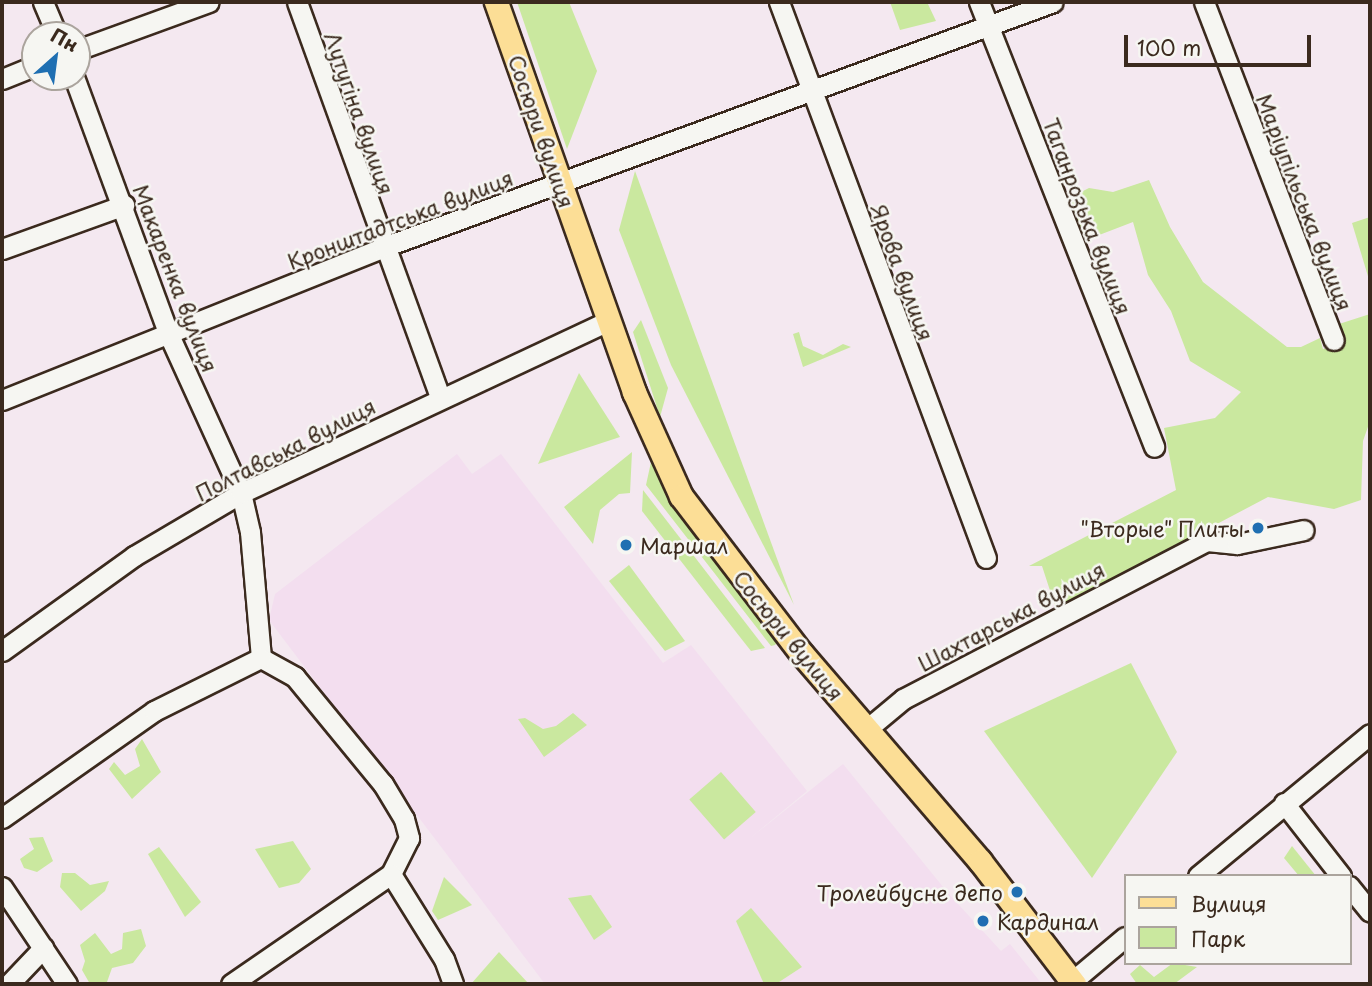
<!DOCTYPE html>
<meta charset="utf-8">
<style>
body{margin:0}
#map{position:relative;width:1372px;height:986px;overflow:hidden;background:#f4e8f0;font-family:"Playpen Sans",sans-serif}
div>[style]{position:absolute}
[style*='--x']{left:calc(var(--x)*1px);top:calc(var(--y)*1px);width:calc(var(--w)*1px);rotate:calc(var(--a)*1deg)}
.built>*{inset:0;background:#f3deef}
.green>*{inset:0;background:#cae89f;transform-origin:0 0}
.roads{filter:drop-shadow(2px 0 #3b2a1e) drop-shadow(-2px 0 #3b2a1e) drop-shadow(0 2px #3b2a1e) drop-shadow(0 -2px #3b2a1e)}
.minor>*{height:19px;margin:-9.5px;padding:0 9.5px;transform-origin:9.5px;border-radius:9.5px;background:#f6f6f2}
.major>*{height:23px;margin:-11.5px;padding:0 11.5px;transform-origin:11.5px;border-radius:11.5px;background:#fcde96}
.dots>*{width:19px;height:19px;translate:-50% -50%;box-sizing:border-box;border:4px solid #f6f6f2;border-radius:50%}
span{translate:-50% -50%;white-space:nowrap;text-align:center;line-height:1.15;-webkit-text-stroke:5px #f6f6f2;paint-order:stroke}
.street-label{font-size:21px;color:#3b2a1e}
.poi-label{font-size:21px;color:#3b2a1e}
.right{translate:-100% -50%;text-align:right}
.left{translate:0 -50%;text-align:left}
.frame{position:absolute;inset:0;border:4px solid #3b2a1e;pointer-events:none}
.legend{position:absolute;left:1124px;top:874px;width:228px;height:91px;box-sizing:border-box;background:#f6f6f2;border:2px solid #aba49d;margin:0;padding:9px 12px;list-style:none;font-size:21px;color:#3b2a1e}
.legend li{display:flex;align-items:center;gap:14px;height:35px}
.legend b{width:35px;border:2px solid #aba49d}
.north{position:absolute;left:21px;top:21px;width:70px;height:70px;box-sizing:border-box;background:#f6f6f2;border:2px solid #aba49d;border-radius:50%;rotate:28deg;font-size:19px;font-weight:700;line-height:28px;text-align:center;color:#3b2a1e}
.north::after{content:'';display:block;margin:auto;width:24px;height:32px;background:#1f6fb2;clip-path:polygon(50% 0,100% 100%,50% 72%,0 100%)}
.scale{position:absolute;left:1124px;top:35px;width:187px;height:32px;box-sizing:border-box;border:4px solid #3b2a1e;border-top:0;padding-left:9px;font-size:21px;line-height:24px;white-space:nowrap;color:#3b2a1e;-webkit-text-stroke:5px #f6f6f2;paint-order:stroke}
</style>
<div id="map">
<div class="built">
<div style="clip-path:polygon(457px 454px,472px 474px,501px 454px,663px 663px,691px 645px,807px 791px,749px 839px,843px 764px,948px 893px,1001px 951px,1010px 944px,1042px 984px,545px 984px,269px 620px,275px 594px)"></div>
</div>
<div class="green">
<div style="clip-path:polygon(517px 2px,569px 2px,597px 71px,567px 149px)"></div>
<div style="clip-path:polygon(890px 2px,927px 2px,936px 21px,900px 30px)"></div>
<div style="clip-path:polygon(635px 171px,794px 605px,671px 365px,619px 230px)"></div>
<div style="clip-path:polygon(1149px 180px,1170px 227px,1203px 282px,1287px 347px,1301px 347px,1320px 338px,1323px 349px,1342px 344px,1339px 324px,1370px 314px,1370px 421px,1363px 441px,1361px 500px,1334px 509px,1268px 497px,1056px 609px,1042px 566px,1029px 566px,1176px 490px,1164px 428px,1215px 418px,1241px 392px,1190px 361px,1171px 311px,1148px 275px,1133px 222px,1081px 242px,1065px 200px,1089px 188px,1113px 192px)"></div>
<div style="clip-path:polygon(1370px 217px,1370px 283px,1352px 223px)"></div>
<div style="clip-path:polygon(641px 320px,668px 388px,660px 417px,633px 332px)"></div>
<div style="clip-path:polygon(799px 332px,803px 346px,823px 355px,843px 344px,851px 347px,803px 367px,793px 334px)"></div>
<div style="clip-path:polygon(579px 373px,620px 437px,538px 464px)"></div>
<div style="clip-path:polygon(632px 452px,630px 493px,619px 494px,600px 510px,593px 544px,564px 507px)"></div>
<div style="clip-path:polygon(651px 462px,709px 554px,777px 634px,780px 639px,775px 645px,771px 646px,646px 485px)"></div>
<div style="clip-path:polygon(643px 490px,765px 648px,751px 651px,736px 632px,642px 511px)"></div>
<div style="clip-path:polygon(629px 565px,685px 641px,665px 651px,609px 581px)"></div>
<div style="clip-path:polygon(1131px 663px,1177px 752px,1092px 878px,984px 731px)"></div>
<div style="clip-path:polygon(573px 713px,587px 725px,544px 757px,518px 719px,525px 718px,543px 729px,556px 726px)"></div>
<div style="clip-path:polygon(142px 739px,161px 772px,132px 799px,109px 769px,114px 762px,125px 775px,140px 766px,135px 749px)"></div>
<div style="left:721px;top:772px;width:53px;height:42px;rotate:49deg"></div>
<div style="clip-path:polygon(43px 837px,53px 861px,37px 872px,24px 868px,20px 859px,34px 849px,29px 838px)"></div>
<div style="clip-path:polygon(293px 841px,311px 869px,299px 883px,279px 888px,255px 849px)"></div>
<div style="clip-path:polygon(1292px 846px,1316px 876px,1299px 876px,1284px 858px)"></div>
<div style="clip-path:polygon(159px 847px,201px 902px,185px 917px,148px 854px)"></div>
<div style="clip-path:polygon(62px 873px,75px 873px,90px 885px,109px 881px,105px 891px,81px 911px,60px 887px)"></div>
<div style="clip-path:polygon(444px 877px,472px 905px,438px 920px,432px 911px)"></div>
<div style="clip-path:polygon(591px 895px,612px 927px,594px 940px,568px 898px)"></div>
<div style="clip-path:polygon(751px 908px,802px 967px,776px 984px,764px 984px,736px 921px)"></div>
<div style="clip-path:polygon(141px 929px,146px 946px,133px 963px,112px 968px,107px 982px,90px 984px,82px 970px,85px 961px,80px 945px,95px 933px,111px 954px,122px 949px,123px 933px)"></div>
<div style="clip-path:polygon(499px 952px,529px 984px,471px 984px)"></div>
<div style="clip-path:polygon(1173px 963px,1197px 967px,1174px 984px,1137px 984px,1130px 974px,1140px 965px,1154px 977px)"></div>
</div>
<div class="roads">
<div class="minor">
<div style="--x:43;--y:2;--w:36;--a:67"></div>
<div style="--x:297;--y:2;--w:420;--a:70.1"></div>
<div style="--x:779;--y:2;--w:593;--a:69.58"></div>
<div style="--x:979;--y:2;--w:478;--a:68.5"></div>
<div style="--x:1204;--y:2;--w:362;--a:69"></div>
<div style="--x:77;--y:50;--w:140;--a:-20"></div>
<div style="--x:74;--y:77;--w:275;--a:69.8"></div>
<div style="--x:169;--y:335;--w:174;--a:65.5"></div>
<div style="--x:241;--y:493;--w:40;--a:77"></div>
<div style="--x:250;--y:532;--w:126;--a:85"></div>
<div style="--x:2;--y:79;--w:35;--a:-22"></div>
<div style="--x:2;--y:249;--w:130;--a:-19.8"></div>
<div style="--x:2;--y:400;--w:412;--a:-21.8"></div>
<div style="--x:384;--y:247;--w:712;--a:-20.11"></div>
<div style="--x:2;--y:651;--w:163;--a:-35.7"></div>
<div style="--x:134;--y:556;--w:124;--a:-30.5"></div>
<div style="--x:241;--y:493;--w:405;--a:-25.1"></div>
<div style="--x:261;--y:658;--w:39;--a:29"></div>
<div style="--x:295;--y:677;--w:139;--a:50.6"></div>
<div style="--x:383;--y:784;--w:41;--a:59"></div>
<div style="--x:404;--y:819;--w:20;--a:75"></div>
<div style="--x:409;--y:838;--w:40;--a:116.6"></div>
<div style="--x:391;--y:874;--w:100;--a:58.1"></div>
<div style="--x:444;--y:959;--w:27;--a:70"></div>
<div style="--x:867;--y:729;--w:47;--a:-39.8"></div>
<div style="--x:903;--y:699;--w:343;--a:-27.5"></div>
<div style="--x:1207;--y:541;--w:30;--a:6"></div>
<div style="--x:1237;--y:544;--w:68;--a:-11.8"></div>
<div style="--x:1284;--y:803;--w:93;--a:52"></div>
<div style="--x:2;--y:818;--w:186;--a:-35.1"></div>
<div style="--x:154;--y:711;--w:119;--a:-26.4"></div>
<div style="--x:1198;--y:876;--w:223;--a:-39.5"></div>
<div style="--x:1349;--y:886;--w:33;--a:51"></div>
<div style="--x:2;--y:887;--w:117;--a:56.2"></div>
<div style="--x:9;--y:984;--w:50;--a:-46.6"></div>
<div style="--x:231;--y:984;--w:194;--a:-34.5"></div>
<div style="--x:1069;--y:984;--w:73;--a:-40"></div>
</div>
<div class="major">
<div style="--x:496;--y:2;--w:414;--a:70.5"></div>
<div style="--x:634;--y:392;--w:114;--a:65.7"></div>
<div style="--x:681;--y:496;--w:199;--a:52.6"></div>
<div style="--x:802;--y:654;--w:273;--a:49.3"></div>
<div style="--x:980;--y:861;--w:155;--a:52.6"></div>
</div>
</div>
<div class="dots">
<div style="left:1258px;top:528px;background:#1f6fb2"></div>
<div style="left:626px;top:545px;background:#1f6fb2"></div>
<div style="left:1017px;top:892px;background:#1f6fb2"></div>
<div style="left:983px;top:921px;background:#1f6fb2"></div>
</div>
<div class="street-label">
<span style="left:360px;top:113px;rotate:71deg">Лутугіна вулиця</span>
<span style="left:542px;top:131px;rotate:71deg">Сосюри вулиця</span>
<span style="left:1305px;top:202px;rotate:69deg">Маріупільська вулиця</span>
<span style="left:1088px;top:216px;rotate:69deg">Таганрозька вулиця</span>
<span style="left:400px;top:219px;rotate:-21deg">Кронштадтська вулиця</span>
<span style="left:903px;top:272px;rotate:70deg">Ярова вулиця</span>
<span style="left:176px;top:278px;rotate:69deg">Макаренка вулиця</span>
<span style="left:285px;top:449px;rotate:-27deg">Полтавська вулиця</span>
<span style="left:1011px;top:616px;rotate:-28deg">Шахтарська вулиця</span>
<span style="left:789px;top:635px;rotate:51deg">Сосюри вулиця</span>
</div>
<div class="poi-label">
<span class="right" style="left:1244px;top:528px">"Вторые" Плиты</span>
<span class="left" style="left:640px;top:545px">Маршал</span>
<span class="right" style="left:1003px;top:892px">Тролейбусне депо</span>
<span class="left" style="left:997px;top:921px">Кардинал</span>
</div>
<div class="frame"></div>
<ul class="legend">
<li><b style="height:9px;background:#fcde96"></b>Вулиця</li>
<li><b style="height:19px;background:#cae89f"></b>Парк</li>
</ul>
<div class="north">Пн</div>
<div class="scale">100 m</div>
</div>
